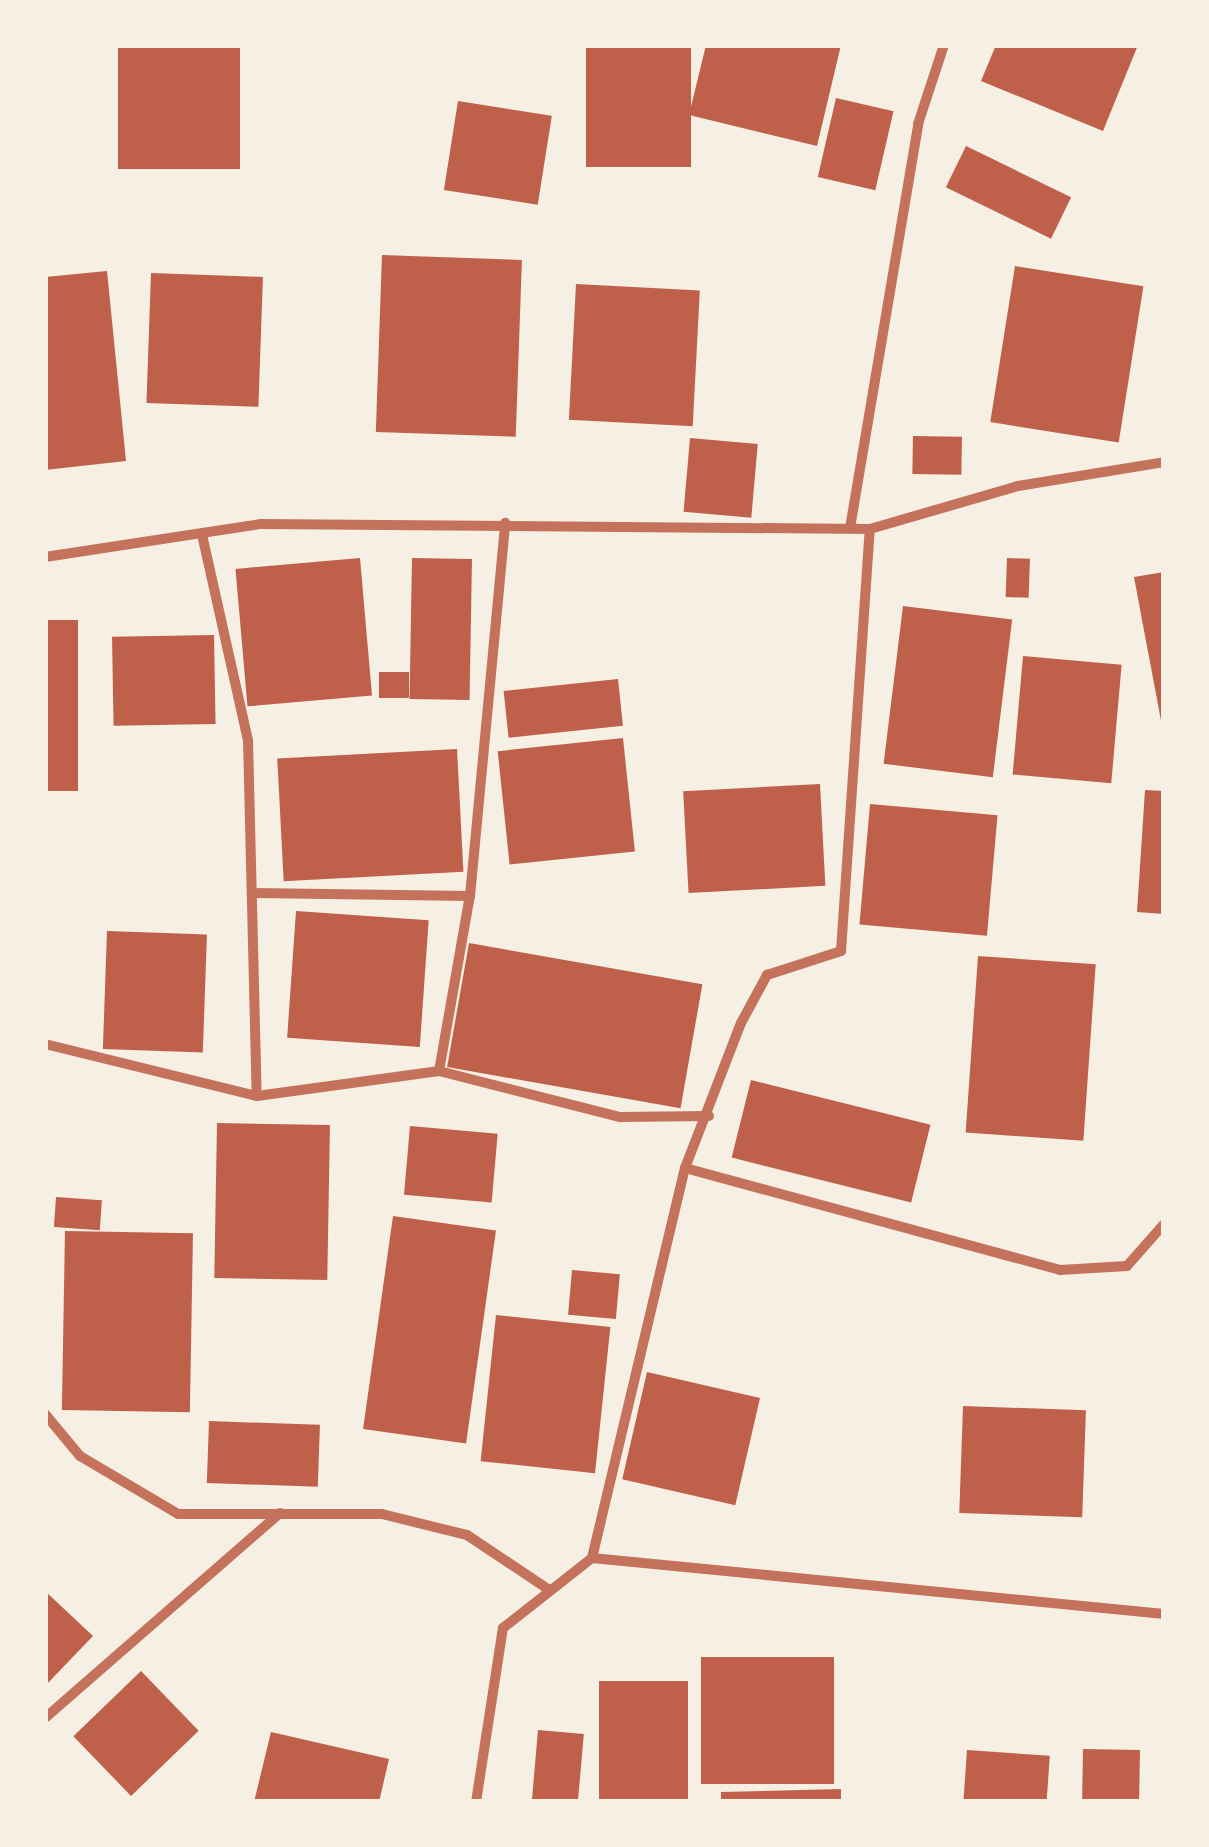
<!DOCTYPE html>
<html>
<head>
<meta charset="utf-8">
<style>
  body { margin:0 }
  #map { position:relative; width:1209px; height:1847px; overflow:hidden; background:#f6efe4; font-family:Montserrat,sans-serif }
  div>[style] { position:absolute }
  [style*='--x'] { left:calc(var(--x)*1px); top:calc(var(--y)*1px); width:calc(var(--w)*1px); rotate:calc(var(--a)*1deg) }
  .building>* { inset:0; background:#bf614a; transform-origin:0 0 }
  .minor>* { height:10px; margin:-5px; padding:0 5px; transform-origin:5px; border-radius:5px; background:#c5725c }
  span { translate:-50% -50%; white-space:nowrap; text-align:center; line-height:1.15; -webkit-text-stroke:8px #f6efe4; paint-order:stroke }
  .frame { position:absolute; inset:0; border:48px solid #f6efe4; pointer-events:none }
</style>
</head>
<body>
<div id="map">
  <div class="building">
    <div style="left:118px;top:45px;width:122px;height:124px"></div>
    <div style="left:586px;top:45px;width:105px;height:122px"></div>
    <div style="clip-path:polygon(706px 45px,841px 45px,817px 146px,689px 115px)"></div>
    <div style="clip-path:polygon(996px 45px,1138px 45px,1103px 131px,981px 81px)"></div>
    <div style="left:836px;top:98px;width:59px;height:81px;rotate:13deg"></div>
    <div style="left:458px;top:101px;width:95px;height:90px;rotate:9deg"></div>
    <div style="left:966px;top:146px;width:117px;height:46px;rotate:26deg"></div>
    <div style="left:382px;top:255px;width:140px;height:177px;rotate:2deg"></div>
    <div style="left:1015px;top:266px;width:130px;height:158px;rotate:9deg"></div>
    <div style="clip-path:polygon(107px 271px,126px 461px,45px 470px,45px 277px)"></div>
    <div style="left:151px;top:273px;width:112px;height:130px;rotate:2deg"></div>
    <div style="left:576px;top:284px;width:124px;height:136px;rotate:3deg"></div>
    <div style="left:913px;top:436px;width:49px;height:38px;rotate:1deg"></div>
    <div style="left:690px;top:438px;width:68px;height:74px;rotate:5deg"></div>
    <div style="left:360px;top:558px;width:138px;height:125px;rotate:85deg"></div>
    <div style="left:412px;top:558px;width:60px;height:141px;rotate:1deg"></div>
    <div style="left:1007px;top:558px;width:23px;height:39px;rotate:2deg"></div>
    <div style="clip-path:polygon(1164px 572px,1164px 726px,1162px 726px,1134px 577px)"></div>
    <div style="left:903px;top:606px;width:110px;height:159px;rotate:7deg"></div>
    <div style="left:45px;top:620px;width:33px;height:171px"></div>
    <div style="left:214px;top:635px;width:89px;height:102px;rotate:89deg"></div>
    <div style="left:1023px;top:656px;width:99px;height:119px;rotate:5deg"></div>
    <div style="left:379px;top:672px;width:30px;height:26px"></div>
    <div style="left:618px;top:679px;width:47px;height:115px;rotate:84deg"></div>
    <div style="left:623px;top:738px;width:114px;height:126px;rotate:84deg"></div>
    <div style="left:457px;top:749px;width:123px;height:180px;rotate:87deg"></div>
    <div style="left:820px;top:784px;width:102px;height:137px;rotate:87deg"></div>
    <div style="clip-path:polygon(1145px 790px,1164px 791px,1164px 914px,1137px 912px)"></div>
    <div style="left:870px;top:804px;width:128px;height:121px;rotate:5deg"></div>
    <div style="left:296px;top:911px;width:133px;height:127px;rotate:4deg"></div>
    <div style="left:107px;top:931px;width:100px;height:118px;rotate:2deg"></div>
    <div style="left:469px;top:943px;width:237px;height:126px;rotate:10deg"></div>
    <div style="left:978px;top:956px;width:118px;height:177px;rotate:4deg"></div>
    <div style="left:751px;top:1080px;width:185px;height:80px;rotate:14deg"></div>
    <div style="left:217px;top:1123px;width:113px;height:155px;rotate:1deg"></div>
    <div style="left:410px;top:1126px;width:88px;height:69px;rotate:5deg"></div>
    <div style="left:56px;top:1197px;width:46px;height:30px;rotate:4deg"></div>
    <div style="left:393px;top:1216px;width:104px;height:215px;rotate:8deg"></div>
    <div style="left:65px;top:1231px;width:128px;height:179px;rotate:1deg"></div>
    <div style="left:572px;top:1270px;width:48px;height:45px;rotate:5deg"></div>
    <div style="left:496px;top:1315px;width:115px;height:147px;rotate:6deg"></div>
    <div style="left:647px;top:1372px;width:116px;height:110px;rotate:13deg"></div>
    <div style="left:963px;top:1406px;width:123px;height:107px;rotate:2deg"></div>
    <div style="left:209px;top:1421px;width:111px;height:62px;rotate:2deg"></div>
    <div style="clip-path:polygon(45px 1591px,93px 1636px,45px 1686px)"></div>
    <div style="left:701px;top:1657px;width:133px;height:127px"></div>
    <div style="left:141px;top:1671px;width:83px;height:94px;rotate:46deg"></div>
    <div style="left:599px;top:1681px;width:89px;height:121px"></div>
    <div style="left:538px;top:1730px;width:46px;height:72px;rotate:5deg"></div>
    <div style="clip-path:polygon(271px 1732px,389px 1759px,379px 1802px,254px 1802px)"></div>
    <div style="left:1083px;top:1749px;width:57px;height:53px;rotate:1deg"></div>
    <div style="left:967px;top:1750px;width:83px;height:52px;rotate:4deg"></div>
    <div style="clip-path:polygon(841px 1789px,841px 1802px,721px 1802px,721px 1792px)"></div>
  </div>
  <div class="minor">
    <div style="--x:850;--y:528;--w:410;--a:-80.4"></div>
    <div style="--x:918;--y:124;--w:83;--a:-71.8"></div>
    <div style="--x:203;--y:539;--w:206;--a:77.4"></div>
    <div style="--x:248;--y:740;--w:356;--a:88.6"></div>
    <div style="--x:45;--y:557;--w:219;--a:-8.7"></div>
    <div style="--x:261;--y:524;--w:609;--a:0.47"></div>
    <div style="--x:870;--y:529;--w:154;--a:-16.2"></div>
    <div style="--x:1018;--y:486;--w:148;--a:-9.3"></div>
    <div style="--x:252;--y:893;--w:218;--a:0.8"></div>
    <div style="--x:45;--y:1044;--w:218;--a:13.8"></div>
    <div style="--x:257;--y:1096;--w:184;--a:-7.8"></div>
    <div style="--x:439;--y:1071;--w:187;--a:14.3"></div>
    <div style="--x:620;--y:1117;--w:89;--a:-0.6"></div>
    <div style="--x:439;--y:1071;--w:178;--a:-80"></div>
    <div style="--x:470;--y:896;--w:375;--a:-84.6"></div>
    <div style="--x:685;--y:1168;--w:389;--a:15.2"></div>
    <div style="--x:1060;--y:1270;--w:67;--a:-3.4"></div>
    <div style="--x:1127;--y:1266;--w:56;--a:-48.6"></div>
    <div style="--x:45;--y:1414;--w:55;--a:50.2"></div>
    <div style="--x:80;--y:1456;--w:114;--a:30.6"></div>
    <div style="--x:178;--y:1514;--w:204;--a:0"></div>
    <div style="--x:382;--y:1514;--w:88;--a:13.9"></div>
    <div style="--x:467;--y:1535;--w:97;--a:33.7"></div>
    <div style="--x:592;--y:1558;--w:401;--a:-76.6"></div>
    <div style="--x:685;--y:1168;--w:155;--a:-68.9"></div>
    <div style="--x:741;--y:1023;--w:55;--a:-61.6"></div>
    <div style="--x:767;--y:975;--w:78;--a:-18"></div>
    <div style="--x:841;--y:951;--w:423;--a:-86.1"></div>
    <div style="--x:45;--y:1718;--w:312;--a:-41.1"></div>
    <div style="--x:476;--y:1802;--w:176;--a:-81.2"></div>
    <div style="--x:503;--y:1628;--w:113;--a:-38.2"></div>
    <div style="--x:592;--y:1558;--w:575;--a:5.59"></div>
  </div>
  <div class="frame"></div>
</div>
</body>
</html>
